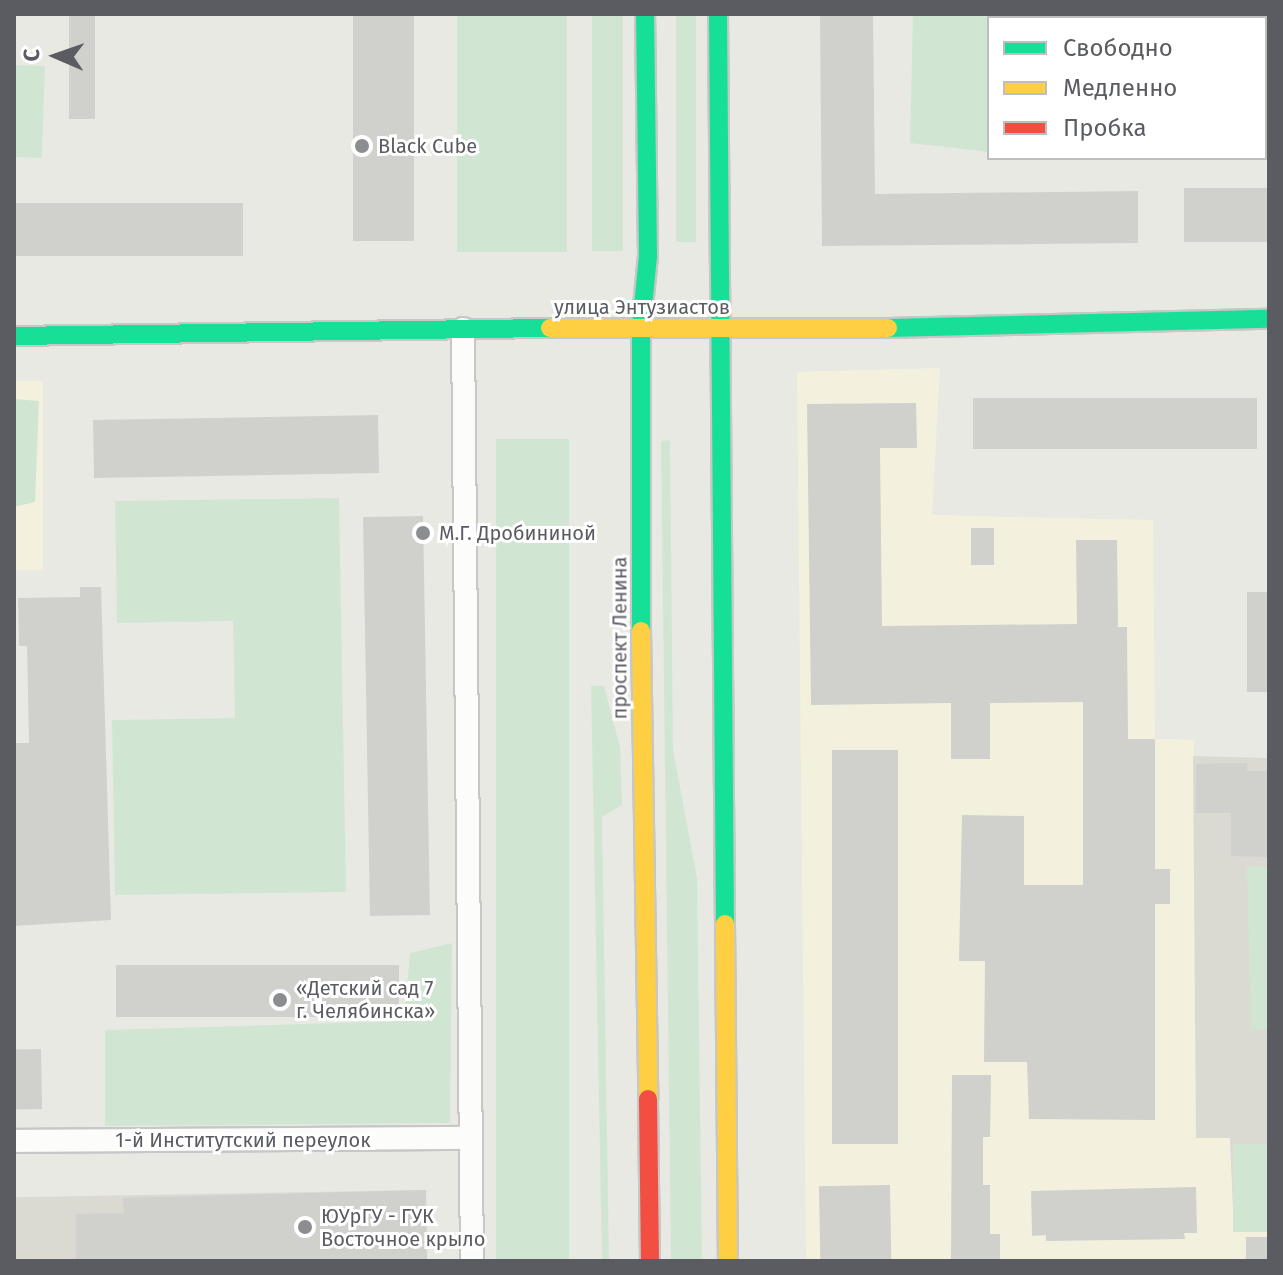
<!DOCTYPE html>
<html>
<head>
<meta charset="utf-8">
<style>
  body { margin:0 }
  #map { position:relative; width:1283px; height:1275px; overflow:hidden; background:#e9e9e4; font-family:"Fira Sans",sans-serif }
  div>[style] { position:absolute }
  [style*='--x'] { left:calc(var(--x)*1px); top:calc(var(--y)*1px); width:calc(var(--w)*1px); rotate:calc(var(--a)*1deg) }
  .commercial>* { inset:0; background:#f3f1dd; transform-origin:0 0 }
  .education>* { inset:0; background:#dad9d2; transform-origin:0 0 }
  .green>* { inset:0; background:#d1e6d2; transform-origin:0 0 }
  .building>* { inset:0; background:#d0d0cd; transform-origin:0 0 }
  .roads { filter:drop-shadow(2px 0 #c7c7c6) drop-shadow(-2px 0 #c7c7c6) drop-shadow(0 2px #c7c7c6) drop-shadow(0 -2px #c7c7c6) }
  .street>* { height:22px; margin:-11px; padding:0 11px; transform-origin:11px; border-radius:11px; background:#fcfcfb }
  .fast>* { height:18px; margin:-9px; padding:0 9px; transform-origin:9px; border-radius:9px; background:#16e098 }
  .slow>* { height:18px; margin:-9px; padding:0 9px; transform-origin:9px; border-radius:9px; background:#ffcf43 }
  .jam>* { height:18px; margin:-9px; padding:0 9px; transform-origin:9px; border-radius:9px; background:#f24e42 }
  .dots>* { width:22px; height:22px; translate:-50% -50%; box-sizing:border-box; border:4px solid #fff; border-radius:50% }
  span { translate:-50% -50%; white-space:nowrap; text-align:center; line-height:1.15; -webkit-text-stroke:6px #fff; paint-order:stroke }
  .poi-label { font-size:20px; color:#5a5c62 }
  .left { translate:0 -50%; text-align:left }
  .street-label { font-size:20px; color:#5a5c62 }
  .frame { position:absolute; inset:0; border:16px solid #5a5c62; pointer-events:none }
  .legend { position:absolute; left:987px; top:16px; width:280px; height:144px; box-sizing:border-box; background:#fff; border:2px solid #bdbec0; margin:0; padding:10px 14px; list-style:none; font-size:24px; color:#5a5c62 }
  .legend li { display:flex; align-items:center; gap:16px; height:40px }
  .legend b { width:40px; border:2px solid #bdbec0 }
  .north { position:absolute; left:16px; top:16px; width:80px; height:80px; -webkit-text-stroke:6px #fff; paint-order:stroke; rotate:272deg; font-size:22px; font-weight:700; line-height:32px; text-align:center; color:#5a5c62 }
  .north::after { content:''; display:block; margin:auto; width:28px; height:36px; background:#5a5c62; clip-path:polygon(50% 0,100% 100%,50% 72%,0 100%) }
</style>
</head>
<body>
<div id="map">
  <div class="commercial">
    <div style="clip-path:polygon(940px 368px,932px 515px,1153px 520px,1155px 739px,1194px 740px,1197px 1138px,1230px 1138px,1234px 1232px,1269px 1232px,1269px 1261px,806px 1261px,797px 372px)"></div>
    <div style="left:14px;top:381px;width:29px;height:189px"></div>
  </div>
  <div class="education">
    <div style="clip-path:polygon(1193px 756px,1269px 758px,1269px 1231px,1234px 1232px,1230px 1138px,1196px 1138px)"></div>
    <div style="left:426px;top:1190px;width:71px;height:412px;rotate:89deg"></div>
  </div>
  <div class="green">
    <div style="left:457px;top:14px;width:110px;height:238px"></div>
    <div style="left:592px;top:14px;width:31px;height:237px"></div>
    <div style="left:676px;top:14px;width:20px;height:228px"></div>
    <div style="clip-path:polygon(913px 14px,1205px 14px,1213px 18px,989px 18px,989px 152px,910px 143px)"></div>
    <div style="left:1265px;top:19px;width:4px;height:113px"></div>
    <div style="left:14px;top:65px;width:31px;height:92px;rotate:2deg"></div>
    <div style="clip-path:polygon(14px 399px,39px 401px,35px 502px,14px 507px)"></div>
    <div style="left:569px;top:439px;width:822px;height:73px;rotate:90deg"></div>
    <div style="clip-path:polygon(670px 440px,673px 750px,697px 878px,702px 1261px,671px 1261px,661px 441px)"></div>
    <div style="clip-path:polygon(339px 498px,346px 892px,115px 895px,112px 720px,235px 718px,233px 621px,117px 623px,115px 501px)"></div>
    <div style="clip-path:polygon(591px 686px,604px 686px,620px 747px,622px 805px,602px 817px,609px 1261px,602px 1261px)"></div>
    <div style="clip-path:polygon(1269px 866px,1269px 1029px,1251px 1029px,1247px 867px)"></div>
    <div style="clip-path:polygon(452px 943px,450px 1123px,105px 1126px,105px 1030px,404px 1021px,410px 953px)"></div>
    <div style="left:1233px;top:1144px;width:36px;height:88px"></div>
  </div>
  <div class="building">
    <div style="left:69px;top:14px;width:26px;height:105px"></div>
    <div style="left:353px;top:14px;width:61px;height:227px"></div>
    <div style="clip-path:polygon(820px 14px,873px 14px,875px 194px,1138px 191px,1138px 243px,822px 246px)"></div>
    <div style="left:1184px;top:188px;width:85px;height:54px"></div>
    <div style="left:243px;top:203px;width:53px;height:229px;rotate:90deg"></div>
    <div style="left:1257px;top:398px;width:51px;height:284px;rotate:90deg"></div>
    <div style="clip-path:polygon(916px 403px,917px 448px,880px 448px,882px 626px,1077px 624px,1076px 540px,1117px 540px,1118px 627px,1127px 627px,1128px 739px,1155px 739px,1155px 869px,1170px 869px,1170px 904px,1155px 904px,1155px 1120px,1029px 1119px,1027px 1062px,984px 1062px,985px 961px,959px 961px,962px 815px,1024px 816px,1024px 885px,1083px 885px,1083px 702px,990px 703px,990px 759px,951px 759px,951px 703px,811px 705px,807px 404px)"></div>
    <div style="left:378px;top:415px;width:58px;height:285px;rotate:89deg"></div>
    <div style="left:423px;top:516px;width:399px;height:60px;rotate:89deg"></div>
    <div style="left:971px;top:528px;width:23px;height:37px"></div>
    <div style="clip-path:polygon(80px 587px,101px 587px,111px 920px,14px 926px,14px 743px,29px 743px,27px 646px,19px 646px,18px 598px,80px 597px)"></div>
    <div style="left:1247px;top:592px;width:22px;height:100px"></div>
    <div style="left:832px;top:750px;width:66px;height:394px"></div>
    <div style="clip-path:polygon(1247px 763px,1247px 771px,1269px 771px,1269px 857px,1231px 856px,1231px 813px,1196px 813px,1196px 764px)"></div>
    <div style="left:116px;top:965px;width:283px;height:52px"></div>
    <div style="left:41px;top:1049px;width:60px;height:27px;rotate:89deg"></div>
    <div style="clip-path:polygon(952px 1075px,991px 1075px,990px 1137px,983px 1137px,983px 1185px,990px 1185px,990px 1234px,1000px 1234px,1000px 1261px,951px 1261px)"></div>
    <div style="left:890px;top:1185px;width:76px;height:71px;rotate:89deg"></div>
    <div style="clip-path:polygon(1196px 1187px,1197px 1233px,1184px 1233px,1185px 1239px,1046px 1241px,1046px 1235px,1032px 1236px,1031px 1191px)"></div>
    <div style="clip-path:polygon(426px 1190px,427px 1261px,76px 1261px,76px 1214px,124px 1213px,123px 1198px)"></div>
    <div style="left:1246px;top:1237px;width:23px;height:24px"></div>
  </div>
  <div class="roads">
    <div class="street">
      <div style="--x:463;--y:329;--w:932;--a:89.45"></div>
      <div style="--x:14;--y:1141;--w:457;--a:-0.4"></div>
    </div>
    <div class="fast">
      <div style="--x:718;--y:14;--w:910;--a:89.56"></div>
      <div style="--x:888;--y:328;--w:381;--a:-1.4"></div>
      <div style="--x:14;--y:336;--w:536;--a:-0.86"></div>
      <div style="--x:641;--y:631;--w:304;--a:-90"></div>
      <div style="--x:641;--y:327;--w:71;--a:-84.4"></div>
      <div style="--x:648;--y:256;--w:242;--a:-90.7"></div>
    </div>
    <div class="slow">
      <div style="--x:550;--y:328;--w:338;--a:0"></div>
      <div style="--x:641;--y:631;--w:468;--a:89.1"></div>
      <div style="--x:725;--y:924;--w:337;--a:89.5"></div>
    </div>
    <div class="jam">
      <div style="--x:648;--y:1099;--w:162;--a:89.3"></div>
    </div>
  </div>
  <div class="dots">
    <div style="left:362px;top:146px;background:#8c8d90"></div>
    <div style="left:423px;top:533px;background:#8c8d90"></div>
    <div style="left:280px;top:1000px;background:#8c8d90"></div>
    <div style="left:305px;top:1227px;background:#8c8d90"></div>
  </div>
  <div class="poi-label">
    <span class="left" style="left:378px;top:146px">Black Cube</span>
    <span class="left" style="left:439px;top:533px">М.Г. Дробининой</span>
    <span class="left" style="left:296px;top:1000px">«Детский сад 7<br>г. Челябинска»</span>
    <span class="left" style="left:321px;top:1228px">ЮУрГУ - ГУК<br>Восточное крыло</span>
  </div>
  <div class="street-label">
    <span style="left:642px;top:307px">улица Энтузиастов</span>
    <span style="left:620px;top:638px;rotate:-90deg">проспект Ленина</span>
    <span style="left:243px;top:1140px">1-й Институтский переулок</span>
  </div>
  <div class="frame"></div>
  <ul class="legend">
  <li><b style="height:10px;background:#16e098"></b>Свободно</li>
  <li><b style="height:10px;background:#ffcf43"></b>Медленно</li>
  <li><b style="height:10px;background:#f24e42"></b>Пробка</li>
  </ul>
  <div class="north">С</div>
</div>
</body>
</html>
